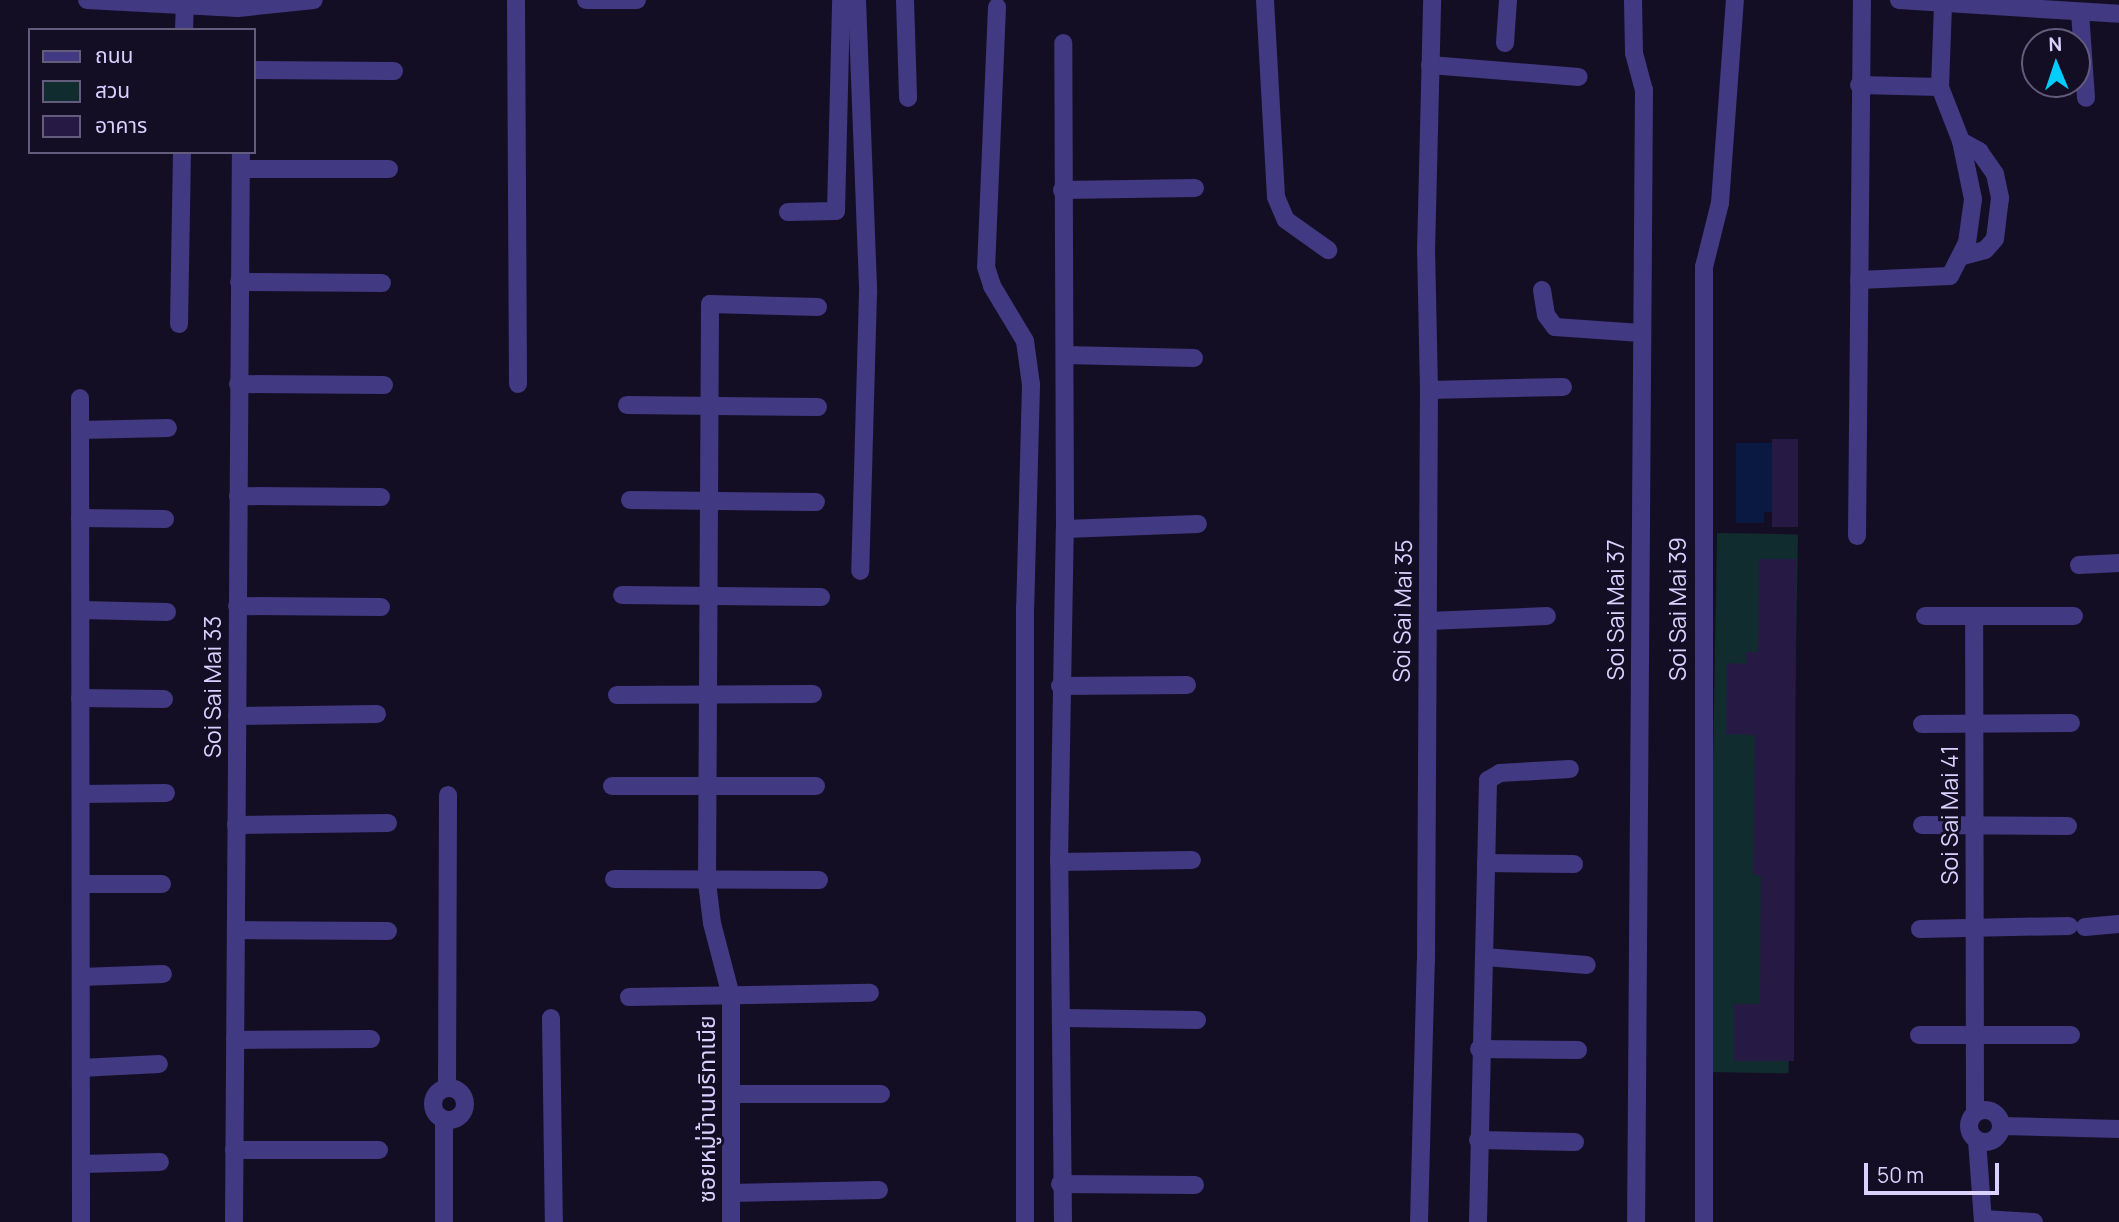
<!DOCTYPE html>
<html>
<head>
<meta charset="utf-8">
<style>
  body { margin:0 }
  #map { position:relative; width:2119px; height:1222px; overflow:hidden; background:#140e24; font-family:Manrope,"Noto Sans Thai",sans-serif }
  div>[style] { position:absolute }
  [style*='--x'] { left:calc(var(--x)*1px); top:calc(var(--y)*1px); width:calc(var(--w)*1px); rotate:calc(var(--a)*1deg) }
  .green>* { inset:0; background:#112c2e; transform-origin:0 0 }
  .water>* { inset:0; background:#0a1941 }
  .building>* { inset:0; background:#261a45; transform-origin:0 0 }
  .minor>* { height:18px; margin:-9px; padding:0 9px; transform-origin:9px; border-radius:9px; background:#423983 }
  .minor>.ring { margin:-9px; padding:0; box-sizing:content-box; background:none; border:18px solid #423983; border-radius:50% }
  span { translate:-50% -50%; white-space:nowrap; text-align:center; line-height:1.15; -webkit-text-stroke:6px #140e24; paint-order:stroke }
  .street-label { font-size:23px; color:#dad1ff }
  .legend { position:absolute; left:28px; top:28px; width:228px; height:126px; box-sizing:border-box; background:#140e24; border:2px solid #635c7c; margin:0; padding:9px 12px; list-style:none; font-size:21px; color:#dad1ff }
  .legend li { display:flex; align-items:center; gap:14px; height:35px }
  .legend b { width:35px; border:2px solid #635c7c }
  .north { position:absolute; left:2021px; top:28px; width:70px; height:70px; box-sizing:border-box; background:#140e24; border:2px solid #635c7c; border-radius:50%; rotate:358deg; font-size:19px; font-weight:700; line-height:28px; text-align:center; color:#dad1ff }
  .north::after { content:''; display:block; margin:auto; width:24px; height:32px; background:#00cdfc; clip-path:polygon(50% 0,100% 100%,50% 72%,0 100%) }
  .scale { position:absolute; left:1864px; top:1163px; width:135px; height:32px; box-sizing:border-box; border:4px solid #dad1ff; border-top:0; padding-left:9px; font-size:21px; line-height:24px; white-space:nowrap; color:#dad1ff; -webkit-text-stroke:5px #140e24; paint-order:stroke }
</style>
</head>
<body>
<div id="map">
  <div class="green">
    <div style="left:1717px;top:533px;width:81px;height:539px;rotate:1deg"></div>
  </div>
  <div class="water">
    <div style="clip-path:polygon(1736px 443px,1772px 443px,1772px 512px,1764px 512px,1764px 523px,1736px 523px)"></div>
  </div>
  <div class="building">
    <div style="left:1772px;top:439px;width:26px;height:88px"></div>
    <div style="clip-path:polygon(1759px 559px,1796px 559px,1794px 1061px,1734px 1061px,1734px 1004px,1760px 1004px,1761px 875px,1753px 875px,1755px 735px,1726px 734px,1727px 663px,1746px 664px,1746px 652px,1758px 652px)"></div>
  </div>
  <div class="minor">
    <div style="--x:87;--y:0;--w:151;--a:3"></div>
    <div style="--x:238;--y:8;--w:76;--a:-6"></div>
    <div style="--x:516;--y:0;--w:384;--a:89.7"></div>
    <div style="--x:586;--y:0;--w:51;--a:0"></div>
    <div style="--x:857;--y:0;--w:293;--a:87.8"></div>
    <div style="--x:868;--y:293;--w:278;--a:91.6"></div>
    <div style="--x:905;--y:0;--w:98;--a:88.2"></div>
    <div style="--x:1265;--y:0;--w:197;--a:86.8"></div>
    <div style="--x:1276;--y:197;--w:25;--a:67"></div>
    <div style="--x:1286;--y:220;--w:52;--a:35.5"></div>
    <div style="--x:1633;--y:0;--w:53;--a:88.9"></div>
    <div style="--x:1634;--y:53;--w:38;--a:75"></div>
    <div style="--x:1644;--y:90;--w:1132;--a:90.4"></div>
    <div style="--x:1899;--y:0;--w:220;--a:3.6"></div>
    <div style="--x:997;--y:7;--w:260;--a:92.4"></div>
    <div style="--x:986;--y:267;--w:20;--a:72"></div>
    <div style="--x:992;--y:286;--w:64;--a:59"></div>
    <div style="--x:1025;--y:341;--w:44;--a:82.2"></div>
    <div style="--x:1031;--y:385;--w:222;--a:91.5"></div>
    <div style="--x:1025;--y:607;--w:615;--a:90"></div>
    <div style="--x:2080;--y:12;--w:86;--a:86"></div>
    <div style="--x:184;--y:30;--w:24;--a:-88"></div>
    <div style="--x:1505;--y:43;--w:43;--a:-86"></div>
    <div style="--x:1430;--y:65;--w:149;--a:4.6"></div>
    <div style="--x:254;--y:70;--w:140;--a:0.4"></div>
    <div style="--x:1859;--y:85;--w:81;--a:1.4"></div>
    <div style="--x:1961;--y:141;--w:21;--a:29"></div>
    <div style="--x:1979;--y:151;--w:28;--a:55"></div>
    <div style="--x:1995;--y:174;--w:25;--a:78"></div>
    <div style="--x:2000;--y:198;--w:41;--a:97"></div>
    <div style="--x:1995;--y:239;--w:15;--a:132"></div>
    <div style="--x:1985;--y:250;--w:24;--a:165"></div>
    <div style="--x:241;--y:169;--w:148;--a:0"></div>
    <div style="--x:1062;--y:190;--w:133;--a:-0.9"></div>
    <div style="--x:788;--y:212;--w:48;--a:-1.2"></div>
    <div style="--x:836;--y:211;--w:211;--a:-88.6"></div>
    <div style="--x:1859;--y:280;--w:91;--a:-2.5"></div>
    <div style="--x:1950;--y:276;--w:37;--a:-63"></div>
    <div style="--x:1967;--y:243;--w:44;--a:-82.2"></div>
    <div style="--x:1973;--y:199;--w:59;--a:-101.7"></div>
    <div style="--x:1961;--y:141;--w:58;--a:-111.3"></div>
    <div style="--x:1940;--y:87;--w:81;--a:-87.9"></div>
    <div style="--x:239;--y:282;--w:143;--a:0.4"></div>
    <div style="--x:1542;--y:290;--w:25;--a:81"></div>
    <div style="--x:1546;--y:315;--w:15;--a:53"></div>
    <div style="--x:1555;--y:327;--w:86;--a:4"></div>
    <div style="--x:179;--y:324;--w:172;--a:-89"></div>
    <div style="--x:1065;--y:355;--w:129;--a:1.3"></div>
    <div style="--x:238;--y:384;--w:146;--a:0.4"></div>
    <div style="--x:1429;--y:390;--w:134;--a:-1.3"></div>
    <div style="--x:80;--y:398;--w:824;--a:89.93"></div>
    <div style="--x:627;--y:405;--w:191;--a:0.6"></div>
    <div style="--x:80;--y:430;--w:88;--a:-1.3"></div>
    <div style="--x:238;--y:496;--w:143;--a:0.4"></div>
    <div style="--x:630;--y:500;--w:186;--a:0.6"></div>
    <div style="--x:80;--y:518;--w:85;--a:0.7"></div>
    <div style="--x:1065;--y:529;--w:133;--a:-2.2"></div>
    <div style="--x:1857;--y:536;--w:536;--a:-89.47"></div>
    <div style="--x:2079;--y:565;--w:40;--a:-2.9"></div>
    <div style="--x:622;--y:595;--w:199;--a:0.6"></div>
    <div style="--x:237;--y:606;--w:144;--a:0.4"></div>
    <div style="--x:81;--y:610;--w:86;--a:1.3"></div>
    <div style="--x:1925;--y:616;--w:49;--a:0"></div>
    <div style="--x:1428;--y:621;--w:119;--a:-2.4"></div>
    <div style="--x:1060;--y:686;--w:127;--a:-0.5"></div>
    <div style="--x:617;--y:695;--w:196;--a:-0.3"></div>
    <div style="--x:80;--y:698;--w:84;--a:0.7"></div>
    <div style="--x:237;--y:716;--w:140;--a:-0.8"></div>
    <div style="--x:1922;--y:724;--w:149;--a:-0.4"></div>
    <div style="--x:612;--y:786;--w:204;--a:0"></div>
    <div style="--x:81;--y:794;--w:85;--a:-0.7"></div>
    <div style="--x:236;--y:825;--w:152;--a:-0.8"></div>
    <div style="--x:1922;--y:825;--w:146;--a:0.4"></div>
    <div style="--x:1059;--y:862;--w:133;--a:-0.9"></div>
    <div style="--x:1486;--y:863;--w:88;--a:0.7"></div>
    <div style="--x:614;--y:879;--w:205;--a:0.3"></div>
    <div style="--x:81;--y:884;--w:81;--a:0"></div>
    <div style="--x:2085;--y:927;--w:34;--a:-5"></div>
    <div style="--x:1920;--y:929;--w:149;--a:-1.2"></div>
    <div style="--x:236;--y:930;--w:152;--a:0.4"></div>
    <div style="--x:1485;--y:957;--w:102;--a:4.5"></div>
    <div style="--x:81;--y:977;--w:82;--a:-2.1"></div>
    <div style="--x:629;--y:997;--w:241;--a:-1"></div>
    <div style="--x:551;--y:1018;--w:204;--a:89.2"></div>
    <div style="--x:1063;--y:1018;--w:134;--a:0.9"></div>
    <div style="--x:1919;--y:1035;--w:152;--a:0"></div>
    <div style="--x:235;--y:1040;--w:136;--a:-0.4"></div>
    <div style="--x:1479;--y:1049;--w:99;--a:0.6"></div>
    <div style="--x:81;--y:1068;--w:78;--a:-2.9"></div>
    <div style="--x:447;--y:1087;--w:292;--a:-89.8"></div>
    <div class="ring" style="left:433px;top:1088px;width:14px;height:14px"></div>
    <div style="--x:731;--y:1094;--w:150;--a:0"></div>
    <div class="ring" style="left:1969px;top:1110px;width:14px;height:14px"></div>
    <div style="--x:1975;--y:1113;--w:497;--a:-90.1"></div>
    <div style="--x:1974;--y:616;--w:100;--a:0"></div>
    <div style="--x:2001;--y:1126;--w:118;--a:1.5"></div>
    <div style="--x:1478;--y:1140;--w:97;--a:1.2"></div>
    <div style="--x:1977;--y:1140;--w:82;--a:85.8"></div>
    <div style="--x:234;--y:1150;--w:145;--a:0"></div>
    <div style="--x:81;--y:1164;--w:79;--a:-1.5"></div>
    <div style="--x:1060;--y:1184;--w:135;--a:0.4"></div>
    <div style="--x:731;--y:1193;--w:148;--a:-1.2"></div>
    <div style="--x:1983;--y:1219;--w:51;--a:3.4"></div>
    <div style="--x:234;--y:1222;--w:1070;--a:-89.63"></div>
    <div style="--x:444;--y:1222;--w:102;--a:-90"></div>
    <div style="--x:731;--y:1222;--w:226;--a:-90"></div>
    <div style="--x:731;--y:996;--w:75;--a:-104.6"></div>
    <div style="--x:712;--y:923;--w:41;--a:-97"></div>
    <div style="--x:707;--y:882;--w:578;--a:-89.7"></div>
    <div style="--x:710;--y:304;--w:108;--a:1.6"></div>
    <div style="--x:1063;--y:1222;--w:360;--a:-90.6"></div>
    <div style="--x:1059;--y:862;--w:333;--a:-89"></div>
    <div style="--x:1065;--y:529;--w:486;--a:-90.2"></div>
    <div style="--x:1419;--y:1222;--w:261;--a:-88.5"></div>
    <div style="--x:1426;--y:961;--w:571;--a:-89.7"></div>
    <div style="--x:1429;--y:390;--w:138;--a:-91.2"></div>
    <div style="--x:1426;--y:252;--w:252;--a:-88.6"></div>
    <div style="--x:1478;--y:1222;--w:442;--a:-88.7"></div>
    <div style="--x:1488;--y:780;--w:14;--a:-30"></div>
    <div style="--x:1500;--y:773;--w:70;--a:-3.3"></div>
    <div style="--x:1704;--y:1222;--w:955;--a:-90"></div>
    <div style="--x:1704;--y:267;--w:66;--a:-76"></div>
    <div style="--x:1720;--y:203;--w:204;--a:-85.8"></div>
  </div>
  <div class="street-label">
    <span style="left:1677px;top:609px;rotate:-90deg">Soi Sai Mai 39</span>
    <span style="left:1615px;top:610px;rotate:-90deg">Soi Sai Mai 37</span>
    <span style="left:1402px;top:611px;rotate:-89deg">Soi Sai Mai 35</span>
    <span style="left:212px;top:687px;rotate:-90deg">Soi Sai Mai 33</span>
    <span style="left:1949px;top:815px;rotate:-90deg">Soi Sai Mai 41</span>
    <span style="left:706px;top:1109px;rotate:-90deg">ซอยหมู่บ้านบริทาเนีย</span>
  </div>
  <ul class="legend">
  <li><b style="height:9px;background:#423983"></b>ถนน</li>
  <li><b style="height:19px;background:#112c2e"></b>สวน</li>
  <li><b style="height:19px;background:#261a45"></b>อาคาร</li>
  </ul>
  <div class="north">N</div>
  <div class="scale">50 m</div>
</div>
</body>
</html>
